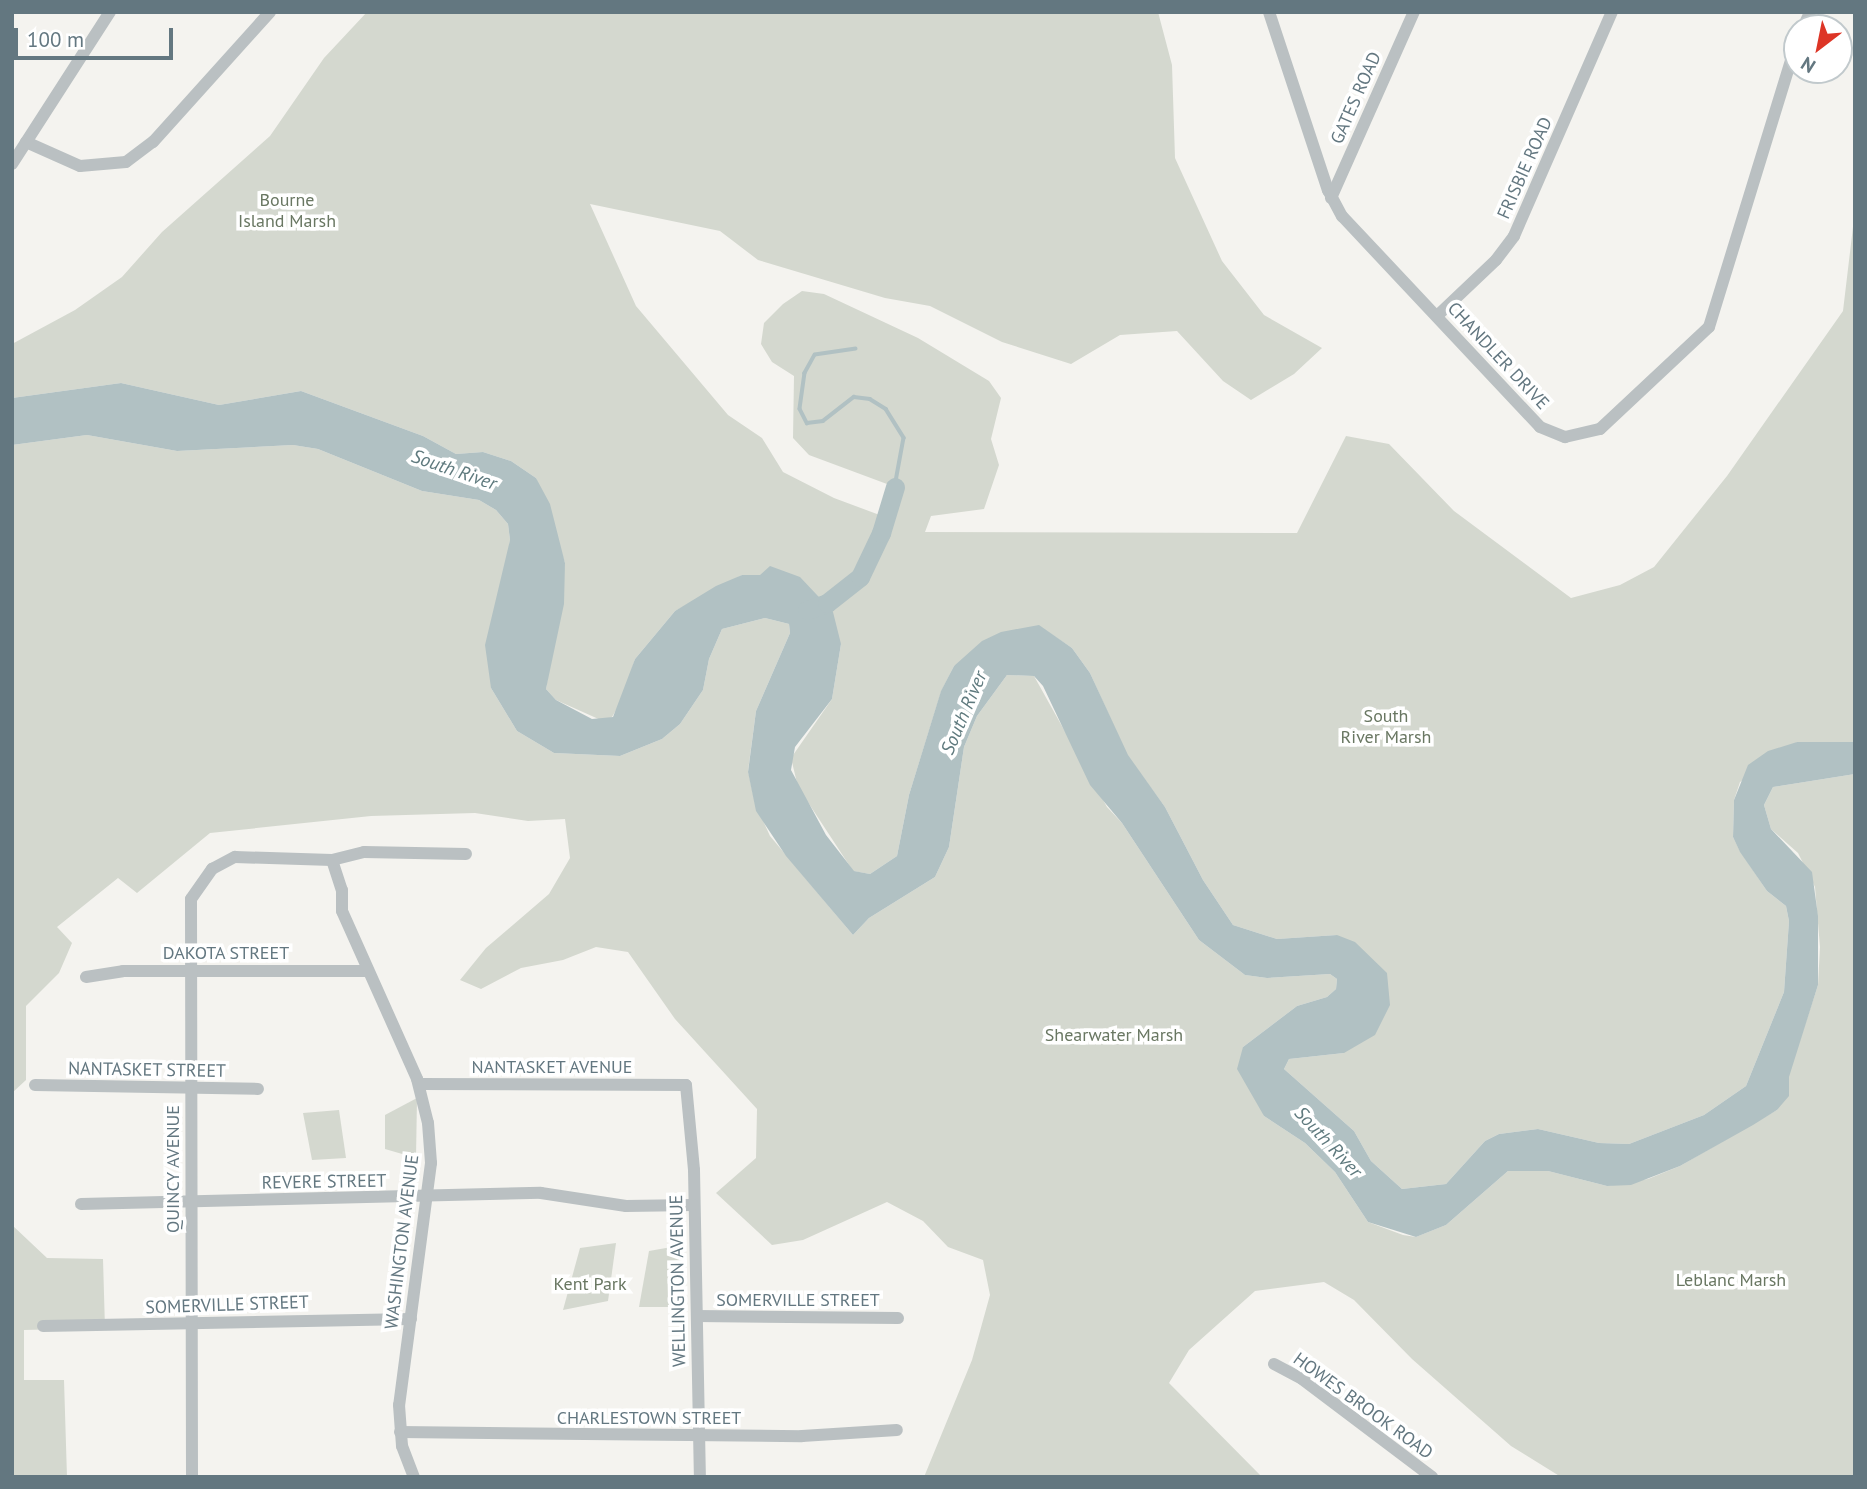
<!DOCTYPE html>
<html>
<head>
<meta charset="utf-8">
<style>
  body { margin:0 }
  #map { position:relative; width:1867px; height:1489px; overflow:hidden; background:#f4f3ef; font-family:"PT Sans",sans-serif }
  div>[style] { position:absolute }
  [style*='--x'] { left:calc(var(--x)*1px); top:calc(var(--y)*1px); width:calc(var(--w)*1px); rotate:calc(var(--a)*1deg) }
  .green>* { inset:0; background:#d4d8cf }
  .water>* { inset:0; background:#b1c1c3 }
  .stream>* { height:3.5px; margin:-1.75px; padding:0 1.75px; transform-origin:1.75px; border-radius:1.75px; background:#b1c1c3 }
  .river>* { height:19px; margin:-9.5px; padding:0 9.5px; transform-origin:9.5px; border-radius:9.5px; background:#b1c1c3 }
  .minor>* { height:12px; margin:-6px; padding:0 6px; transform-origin:6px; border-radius:6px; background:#bac0c2 }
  span { translate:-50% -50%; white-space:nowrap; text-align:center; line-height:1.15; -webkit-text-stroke:7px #fff; paint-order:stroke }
  .street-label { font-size:18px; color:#637780 }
  .park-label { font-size:18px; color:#697762 }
  .water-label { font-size:19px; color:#5f7a7e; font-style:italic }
  .frame { position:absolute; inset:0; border:14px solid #637780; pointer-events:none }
  .north { position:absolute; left:1783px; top:14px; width:70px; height:70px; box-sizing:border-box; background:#fff; border:2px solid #c1c9cc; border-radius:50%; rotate:212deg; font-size:19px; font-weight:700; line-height:28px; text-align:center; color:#637780 }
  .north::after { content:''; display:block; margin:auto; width:24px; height:32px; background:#dd3526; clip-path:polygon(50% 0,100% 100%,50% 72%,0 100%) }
  .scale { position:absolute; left:14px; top:28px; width:159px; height:32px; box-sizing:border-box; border:4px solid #637780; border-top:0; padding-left:9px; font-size:21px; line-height:24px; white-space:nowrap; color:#637780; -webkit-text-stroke:5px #fff; paint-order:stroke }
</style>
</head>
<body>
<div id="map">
  <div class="green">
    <div style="clip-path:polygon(367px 12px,1158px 12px,1172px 65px,1175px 158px,1222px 261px,1264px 315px,1322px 348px,1294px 374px,1251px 400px,1223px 381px,1177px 331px,1120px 335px,1071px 364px,1002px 342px,930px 306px,885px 298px,758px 260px,720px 231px,590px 204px,636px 306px,728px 415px,762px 438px,783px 472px,834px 498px,885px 517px,895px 487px,809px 455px,793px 438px,794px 376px,772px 362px,761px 344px,764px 323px,783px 304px,802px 291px,824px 294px,918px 338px,989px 381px,1001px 398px,991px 439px,999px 465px,984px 509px,931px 516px,925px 532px,1297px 533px,1346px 436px,1389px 444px,1454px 511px,1571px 598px,1620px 585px,1654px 567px,1727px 476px,1843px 311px,1855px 210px,1855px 742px,1797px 742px,1740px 782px,1734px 800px,1733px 837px,1740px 851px,1767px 891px,1786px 906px,1789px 921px,1784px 992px,1746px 1086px,1704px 1115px,1629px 1144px,1599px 1143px,1538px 1129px,1499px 1134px,1485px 1141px,1446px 1184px,1402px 1189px,1371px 1161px,1354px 1131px,1284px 1069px,1289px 1059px,1344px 1053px,1337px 935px,1277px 939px,1233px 925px,1203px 880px,1165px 807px,1127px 755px,1090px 673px,1072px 648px,1039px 626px,954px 666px,941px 692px,909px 795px,897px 856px,870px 874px,853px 871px,798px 787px,791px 758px,832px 699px,841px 644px,760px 575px,742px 575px,675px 611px,635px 659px,622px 700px,612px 717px,603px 721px,556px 700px,546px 689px,565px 563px,536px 478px,511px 461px,483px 452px,456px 454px,423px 436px,301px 391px,219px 405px,121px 383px,12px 398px,12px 344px,75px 310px,122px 277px,162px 232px,270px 136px,324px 58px)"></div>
    <div style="clip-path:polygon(87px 435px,177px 451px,293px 445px,318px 449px,422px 491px,479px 500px,496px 510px,508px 524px,510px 540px,491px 688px,517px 731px,554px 753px,620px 756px,662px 739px,680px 724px,703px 690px,709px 659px,722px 629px,765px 618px,789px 624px,790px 633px,756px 711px,748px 771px,755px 803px,770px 836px,853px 935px,869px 918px,935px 877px,949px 847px,964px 747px,977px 716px,1007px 675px,1034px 676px,1107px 807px,1122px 823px,1199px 940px,1245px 975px,1267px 978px,1330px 974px,1337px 979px,1336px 989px,1327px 997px,1297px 1006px,1243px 1047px,1264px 1116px,1305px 1143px,1335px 1172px,1368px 1222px,1403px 1235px,1416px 1237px,1446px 1225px,1508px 1171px,1548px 1171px,1607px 1186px,1648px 1179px,1680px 1166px,1777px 1110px,1818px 985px,1820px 947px,1815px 887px,1798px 853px,1771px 829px,1764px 805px,1773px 787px,1855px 774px,1855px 1477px,1561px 1477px,1511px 1446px,1412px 1359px,1354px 1300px,1324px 1282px,1255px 1291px,1189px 1350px,1169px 1383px,1262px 1477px,924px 1477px,972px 1360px,990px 1295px,983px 1260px,948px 1247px,923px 1221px,887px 1202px,803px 1240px,772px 1245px,716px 1193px,756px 1158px,757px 1109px,675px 1019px,628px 952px,596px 947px,563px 960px,521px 968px,481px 989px,460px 980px,486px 948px,549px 894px,570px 858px,565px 819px,528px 821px,475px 813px,371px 816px,210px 833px,137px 893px,118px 878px,57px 927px,72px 943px,59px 973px,26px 1006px,26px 1080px,12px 1093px,12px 445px)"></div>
    <div style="clip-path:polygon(417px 1098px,416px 1158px,385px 1149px,385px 1115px)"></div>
    <div style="clip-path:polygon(339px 1110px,346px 1158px,312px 1160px,303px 1113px)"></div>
    <div style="clip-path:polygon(12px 1225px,47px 1258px,103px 1259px,105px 1328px,24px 1330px,24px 1380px,64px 1380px,67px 1477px,12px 1477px)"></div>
    <div style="clip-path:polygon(616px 1243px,608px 1301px,563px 1310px,580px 1248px)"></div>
    <div style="clip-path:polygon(683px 1245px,680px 1307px,639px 1307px,649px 1251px)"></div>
  </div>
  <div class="water">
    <div style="clip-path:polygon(121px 383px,219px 405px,301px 391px,423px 436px,456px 454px,483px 452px,511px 461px,536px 478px,550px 504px,565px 563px,564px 604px,546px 689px,556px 700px,592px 719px,613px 717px,635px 659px,675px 611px,716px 586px,742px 575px,760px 575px,770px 566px,800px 577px,833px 612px,841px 644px,832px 699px,795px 747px,791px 770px,826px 835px,854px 871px,870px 874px,897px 856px,909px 795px,941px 691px,954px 666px,982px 641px,1001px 632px,1039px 625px,1072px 648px,1090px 673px,1128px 755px,1165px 807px,1203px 880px,1233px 925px,1277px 939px,1337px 935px,1355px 942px,1387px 973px,1390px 1005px,1375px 1035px,1344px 1053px,1289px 1059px,1284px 1069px,1354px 1131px,1371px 1161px,1402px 1189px,1446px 1184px,1485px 1141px,1499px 1134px,1538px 1129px,1599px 1143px,1629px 1144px,1704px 1115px,1746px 1086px,1784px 992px,1789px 921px,1786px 906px,1767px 891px,1740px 852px,1733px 837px,1734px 800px,1748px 765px,1768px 751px,1797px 742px,1855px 742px,1855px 774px,1773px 787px,1764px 805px,1771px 829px,1812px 872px,1818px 916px,1818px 985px,1789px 1077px,1789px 1096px,1777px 1110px,1753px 1125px,1680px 1166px,1631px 1185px,1607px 1186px,1548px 1171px,1508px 1171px,1446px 1225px,1416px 1237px,1368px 1222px,1335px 1172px,1305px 1143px,1264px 1116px,1237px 1069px,1243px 1047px,1297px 1006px,1327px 997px,1336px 989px,1337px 979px,1330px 974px,1267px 978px,1245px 975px,1199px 940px,1122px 823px,1090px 785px,1043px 686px,1034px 676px,1007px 675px,977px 716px,964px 747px,949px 847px,935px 877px,869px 918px,853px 935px,786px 856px,756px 811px,748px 772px,756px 711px,790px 633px,789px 624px,765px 618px,722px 629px,709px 659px,703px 690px,680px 724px,662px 739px,620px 756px,554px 753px,517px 731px,491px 688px,485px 645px,510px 540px,508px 524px,496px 510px,479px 500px,422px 491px,318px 449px,293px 445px,177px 451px,87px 435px,12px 445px,12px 398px)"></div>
  </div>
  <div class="stream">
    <div style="--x:856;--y:349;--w:41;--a:171.7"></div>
    <div style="--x:815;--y:355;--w:21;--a:119"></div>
    <div style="--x:805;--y:373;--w:36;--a:98"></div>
    <div style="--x:800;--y:409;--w:16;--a:63"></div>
    <div style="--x:807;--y:423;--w:16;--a:-7"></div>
    <div style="--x:823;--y:421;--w:39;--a:-38"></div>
    <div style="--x:854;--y:397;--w:16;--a:7"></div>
    <div style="--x:870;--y:399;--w:19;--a:32"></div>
    <div style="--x:886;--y:409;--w:34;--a:58"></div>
    <div style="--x:904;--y:438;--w:50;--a:100.4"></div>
  </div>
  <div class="river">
    <div style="--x:807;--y:610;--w:21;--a:-19"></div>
    <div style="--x:827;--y:603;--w:42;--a:-38.2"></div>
    <div style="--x:860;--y:577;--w:49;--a:-64.5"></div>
    <div style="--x:881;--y:533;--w:48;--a:-73.1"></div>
  </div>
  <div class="minor">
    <div style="--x:1269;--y:12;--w:188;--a:71.7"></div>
    <div style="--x:1328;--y:190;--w:30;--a:62"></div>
    <div style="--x:1342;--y:216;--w:289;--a:46.8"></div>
    <div style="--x:1540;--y:427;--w:27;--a:22"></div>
    <div style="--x:1565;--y:437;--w:36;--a:-13"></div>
    <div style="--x:1600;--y:429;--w:149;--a:-43.1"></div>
    <div style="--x:1709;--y:327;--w:299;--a:-72.9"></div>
    <div style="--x:1803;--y:28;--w:17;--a:-66"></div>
    <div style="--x:26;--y:142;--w:59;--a:24"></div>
    <div style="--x:80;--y:166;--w:46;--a:-5"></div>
    <div style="--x:126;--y:162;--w:34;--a:-37"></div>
    <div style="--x:153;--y:142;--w:175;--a:-48"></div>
    <div style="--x:12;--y:164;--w:181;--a:-57.2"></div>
    <div style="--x:1331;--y:198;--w:204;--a:-66"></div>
    <div style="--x:1437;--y:316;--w:81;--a:-43.5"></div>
    <div style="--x:1496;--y:260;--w:30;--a:-53"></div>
    <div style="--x:1514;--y:236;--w:244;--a:-66.4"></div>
    <div style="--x:332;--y:860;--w:32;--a:72"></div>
    <div style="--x:342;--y:890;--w:21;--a:90"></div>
    <div style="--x:342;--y:911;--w:184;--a:65.9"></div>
    <div style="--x:417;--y:1079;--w:45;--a:76"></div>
    <div style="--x:428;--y:1123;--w:40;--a:85.7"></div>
    <div style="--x:431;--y:1163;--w:244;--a:97.5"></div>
    <div style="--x:399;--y:1405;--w:41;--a:85.8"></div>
    <div style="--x:402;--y:1446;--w:33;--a:69"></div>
    <div style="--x:86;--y:977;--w:37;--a:-9"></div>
    <div style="--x:123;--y:971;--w:243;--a:0"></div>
    <div style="--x:419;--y:1084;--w:267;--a:0.2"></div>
    <div style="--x:686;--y:1085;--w:85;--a:84.6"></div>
    <div style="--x:694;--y:1170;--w:307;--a:88.9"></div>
    <div style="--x:35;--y:1085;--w:223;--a:1"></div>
    <div style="--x:81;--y:1204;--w:460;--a:-1.4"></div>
    <div style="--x:541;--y:1193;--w:86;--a:8.7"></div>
    <div style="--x:626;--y:1206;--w:67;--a:-0.9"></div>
    <div style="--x:697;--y:1316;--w:201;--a:0.6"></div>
    <div style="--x:43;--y:1326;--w:368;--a:-1.1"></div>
    <div style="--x:1274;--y:1364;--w:32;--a:28"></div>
    <div style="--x:1302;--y:1379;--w:163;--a:37"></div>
    <div style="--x:400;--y:1432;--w:402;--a:0.6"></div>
    <div style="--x:802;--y:1436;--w:95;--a:-3.6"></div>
    <div style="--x:192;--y:1477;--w:578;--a:-90.1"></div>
    <div style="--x:191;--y:899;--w:37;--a:-55"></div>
    <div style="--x:212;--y:869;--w:26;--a:-28"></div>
    <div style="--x:235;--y:857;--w:97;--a:1.8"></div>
    <div style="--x:332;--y:860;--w:33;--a:-14"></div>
    <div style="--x:364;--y:852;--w:102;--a:1.1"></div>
  </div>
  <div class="street-label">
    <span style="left:1356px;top:98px;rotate:-66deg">GATES ROAD</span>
    <span style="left:1525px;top:168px;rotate:-66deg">FRISBIE ROAD</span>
    <span style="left:1498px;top:356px;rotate:47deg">CHANDLER DRIVE</span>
    <span style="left:226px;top:953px">DAKOTA STREET</span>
    <span style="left:552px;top:1067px">NANTASKET AVENUE</span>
    <span style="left:147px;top:1070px;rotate:1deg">NANTASKET STREET</span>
    <span style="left:173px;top:1169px;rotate:-90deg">QUINCY AVENUE</span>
    <span style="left:324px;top:1182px;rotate:-1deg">REVERE STREET</span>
    <span style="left:402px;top:1242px;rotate:-83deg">WASHINGTON AVENUE</span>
    <span style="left:678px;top:1281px;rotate:-91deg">WELLINGTON AVENUE</span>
    <span style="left:798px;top:1300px">SOMERVILLE STREET</span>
    <span style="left:227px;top:1305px;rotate:-2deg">SOMERVILLE STREET</span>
    <span style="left:1363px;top:1406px;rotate:36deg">HOWES BROOK ROAD</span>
    <span style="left:649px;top:1418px">CHARLESTOWN STREET</span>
  </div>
  <div class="park-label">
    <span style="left:287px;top:211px">Bourne<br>Island Marsh</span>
    <span style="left:1386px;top:727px">South<br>River Marsh</span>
    <span style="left:1114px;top:1035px">Shearwater Marsh</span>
    <span style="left:1731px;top:1280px">Leblanc Marsh</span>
    <span style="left:590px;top:1284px">Kent Park</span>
  </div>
  <div class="water-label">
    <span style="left:454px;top:470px;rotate:19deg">South River</span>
    <span style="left:964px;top:713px;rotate:-67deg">South River</span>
    <span style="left:1328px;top:1142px;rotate:47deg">South River</span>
  </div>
  <div class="frame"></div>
  <div class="north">N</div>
  <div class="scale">100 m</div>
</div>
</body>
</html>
